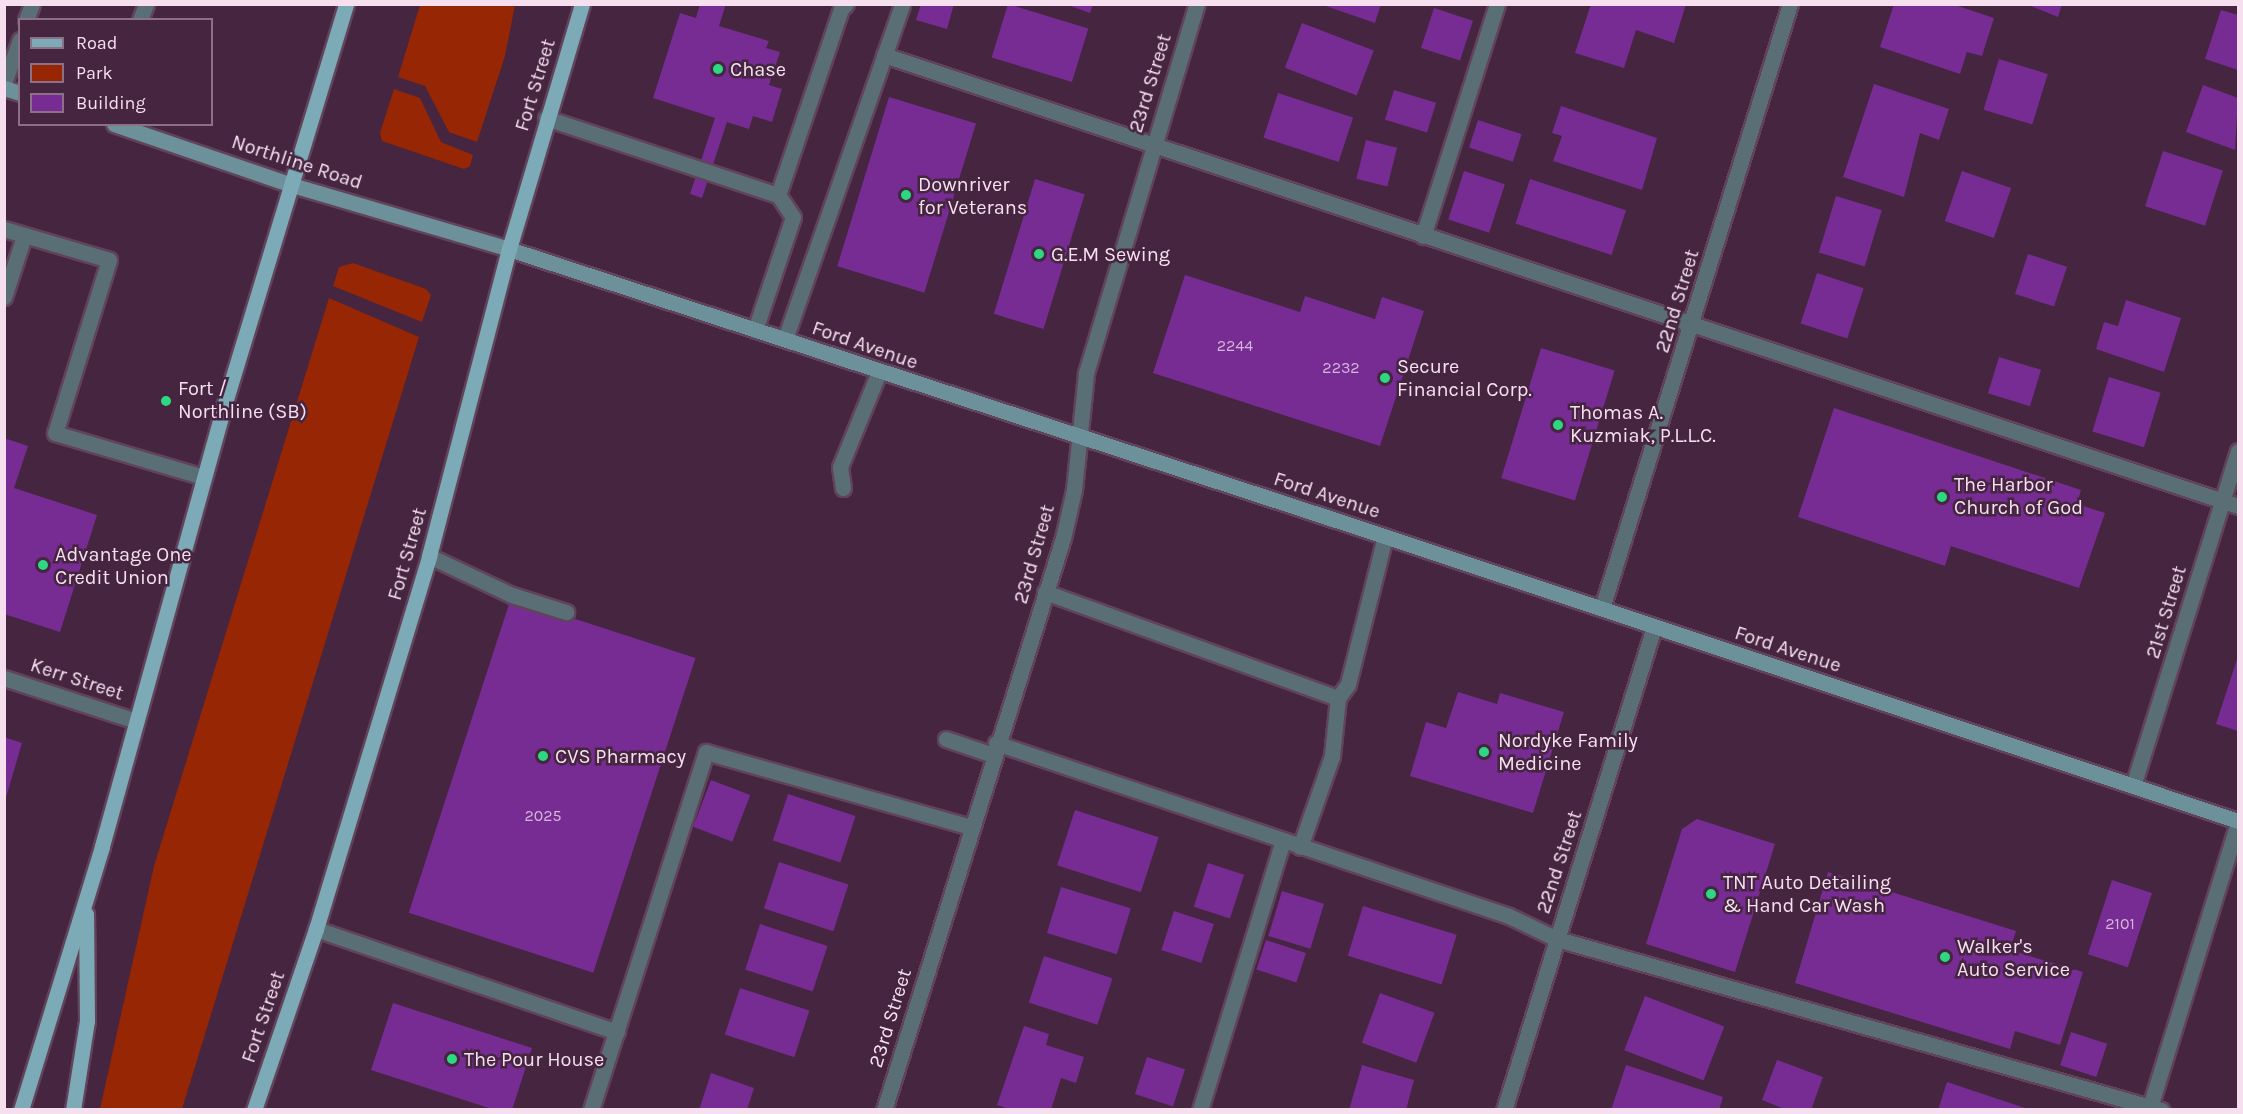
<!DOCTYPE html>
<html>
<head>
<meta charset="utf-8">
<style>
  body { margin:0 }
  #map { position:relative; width:2243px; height:1114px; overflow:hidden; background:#45253f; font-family:Karla,sans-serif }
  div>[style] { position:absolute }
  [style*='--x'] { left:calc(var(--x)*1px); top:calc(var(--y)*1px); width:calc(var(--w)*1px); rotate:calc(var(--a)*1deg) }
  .green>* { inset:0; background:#962604 }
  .building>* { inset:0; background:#762c92; transform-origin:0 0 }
  .roads { filter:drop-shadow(2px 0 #61435b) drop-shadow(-2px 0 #61435b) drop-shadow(0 2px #61435b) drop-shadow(0 -2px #61435b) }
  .lane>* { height:15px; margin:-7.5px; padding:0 7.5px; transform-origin:7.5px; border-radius:7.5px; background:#596f75 }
  .street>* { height:15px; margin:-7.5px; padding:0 7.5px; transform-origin:7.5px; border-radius:7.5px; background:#596f75 }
  .secondary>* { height:15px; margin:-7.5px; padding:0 7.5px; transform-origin:7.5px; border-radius:7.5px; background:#6d919a }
  .primary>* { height:15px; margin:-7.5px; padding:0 7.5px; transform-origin:7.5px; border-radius:7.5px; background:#7cabb7 }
  .dots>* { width:16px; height:16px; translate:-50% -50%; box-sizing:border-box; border:3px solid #45253f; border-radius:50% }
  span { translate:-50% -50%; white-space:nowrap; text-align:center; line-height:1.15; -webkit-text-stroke:5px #45253f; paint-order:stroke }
  .number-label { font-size:16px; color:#d6b3d8 }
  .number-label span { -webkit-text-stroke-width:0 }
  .poi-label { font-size:20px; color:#f6e0f0 }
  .left { translate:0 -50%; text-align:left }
  .street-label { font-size:20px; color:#f6e0f0 }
  .frame { position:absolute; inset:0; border:6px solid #f6e0f0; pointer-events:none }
  .legend { position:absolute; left:18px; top:18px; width:195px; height:108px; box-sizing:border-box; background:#45253f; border:2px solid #8c7086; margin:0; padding:8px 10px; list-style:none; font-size:18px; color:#f6e0f0 }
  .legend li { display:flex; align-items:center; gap:12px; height:30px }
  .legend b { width:30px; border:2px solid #8c7086 }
</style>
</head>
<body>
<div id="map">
  <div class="green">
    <div style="clip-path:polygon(420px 5px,515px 5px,505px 56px,477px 142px,449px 132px,425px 86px,398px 77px)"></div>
    <div style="clip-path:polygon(394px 89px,420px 98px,441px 142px,473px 155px,470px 166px,464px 169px,382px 141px,380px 133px)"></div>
    <div style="clip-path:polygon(353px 263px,426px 289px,431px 295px,422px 322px,333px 286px,339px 267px)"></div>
    <div style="clip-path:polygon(329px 298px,419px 337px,182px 1109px,100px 1109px,154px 866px)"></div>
  </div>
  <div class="building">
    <div style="clip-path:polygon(700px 4px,726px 4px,719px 26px,769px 41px,766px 48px,780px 52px,769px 85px,782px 89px,772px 122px,753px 116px,749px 129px,727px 122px,702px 198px,690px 194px,715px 118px,653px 98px,680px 13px,696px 18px)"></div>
    <div style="clip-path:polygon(921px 4px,954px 4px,947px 29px,916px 20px)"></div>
    <div style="left:1008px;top:4px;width:84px;height:56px;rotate:17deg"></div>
    <div style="clip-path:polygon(1065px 4px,1093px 4px,1090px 13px)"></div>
    <div style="clip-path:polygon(1320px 4px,1381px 4px,1375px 23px)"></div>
    <div style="clip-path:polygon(1591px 4px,1686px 4px,1674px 43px,1636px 30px,1624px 68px,1575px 53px)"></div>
    <div style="clip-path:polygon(1894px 4px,1952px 4px,1994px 18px,1982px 56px,1967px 52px,1960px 74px,1880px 47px)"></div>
    <div style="clip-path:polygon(2026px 4px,2062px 4px,2058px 17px)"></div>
    <div style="left:1434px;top:8px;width:41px;height:42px;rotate:18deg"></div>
    <div style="clip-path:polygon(2221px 10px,2238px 15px,2238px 70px,2205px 59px)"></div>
    <div style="left:1302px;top:23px;width:77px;height:48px;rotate:21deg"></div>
    <div style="left:1999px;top:59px;width:51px;height:53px;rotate:17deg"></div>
    <div style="clip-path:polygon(1874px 84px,1949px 109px,1939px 140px,1920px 133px,1904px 197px,1843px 177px)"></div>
    <div style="clip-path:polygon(2203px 85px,2238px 98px,2235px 150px,2186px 132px)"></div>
    <div style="left:1394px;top:90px;width:44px;height:31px;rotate:17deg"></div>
    <div style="left:1278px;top:93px;width:79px;height:47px;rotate:18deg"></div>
    <div style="left:889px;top:97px;width:91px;height:177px;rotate:17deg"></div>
    <div style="clip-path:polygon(1561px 106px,1657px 138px,1642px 190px,1553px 161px,1562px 136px,1552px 133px)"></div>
    <div style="left:1478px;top:120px;width:46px;height:29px;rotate:18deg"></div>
    <div style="left:1366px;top:140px;width:32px;height:40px;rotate:14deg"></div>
    <div style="left:2163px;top:151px;width:63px;height:58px;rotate:18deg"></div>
    <div style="left:1464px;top:171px;width:43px;height:51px;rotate:18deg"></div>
    <div style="left:1962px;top:171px;width:52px;height:53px;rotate:19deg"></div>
    <div style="left:1035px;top:179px;width:52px;height:141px;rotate:17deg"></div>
    <div style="left:1530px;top:179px;width:101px;height:47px;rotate:18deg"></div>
    <div style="left:1836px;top:196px;width:48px;height:59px;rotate:17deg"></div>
    <div style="left:2028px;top:254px;width:41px;height:42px;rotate:18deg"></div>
    <div style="left:1817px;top:273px;width:49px;height:53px;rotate:18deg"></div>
    <div style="clip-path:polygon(1185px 275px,1300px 312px,1305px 296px,1375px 319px,1382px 297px,1424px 311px,1380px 446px,1153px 373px)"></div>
    <div style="clip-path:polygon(2126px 300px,2181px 318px,2164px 372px,2096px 349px,2104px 322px,2118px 326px)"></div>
    <div style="left:1541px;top:348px;width:77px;height:136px;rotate:17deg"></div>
    <div style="left:1999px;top:357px;width:44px;height:38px;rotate:17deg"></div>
    <div style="left:2109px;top:377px;width:54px;height:57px;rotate:17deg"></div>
    <div style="clip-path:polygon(1834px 408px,2081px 490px,2077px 504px,2105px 513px,2079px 588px,1951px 546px,1945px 566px,1798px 517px)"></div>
    <div style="clip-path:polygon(4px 438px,28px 446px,14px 488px,97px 515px,60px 632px,4px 614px)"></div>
    <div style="left:511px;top:598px;width:194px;height:331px;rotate:18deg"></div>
    <div style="clip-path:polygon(2238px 656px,2238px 731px,2216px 724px)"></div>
    <div style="clip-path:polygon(1458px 692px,1497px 704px,1500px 693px,1564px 712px,1533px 813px,1410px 776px,1426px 722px,1446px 728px)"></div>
    <div style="clip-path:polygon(4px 737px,22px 743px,5px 801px,4px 801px)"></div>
    <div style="left:711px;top:780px;width:42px;height:50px;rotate:21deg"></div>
    <div style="left:788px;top:794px;width:71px;height:49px;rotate:18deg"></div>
    <div style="left:1075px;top:810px;width:88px;height:58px;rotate:18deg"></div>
    <div style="clip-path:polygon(1697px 819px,1775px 844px,1735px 972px,1646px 944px,1682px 829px)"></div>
    <div style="left:779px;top:862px;width:73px;height:49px;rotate:18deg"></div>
    <div style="left:1208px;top:863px;width:38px;height:46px;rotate:18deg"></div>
    <div style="clip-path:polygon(1828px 872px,2016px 931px,2010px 950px,2083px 972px,2060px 1045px,2015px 1031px,2010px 1049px,1795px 983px)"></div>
    <div style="left:2112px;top:880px;width:42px;height:78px;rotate:18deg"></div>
    <div style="left:1061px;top:887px;width:73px;height:48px;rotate:17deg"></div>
    <div style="left:1282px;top:891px;width:44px;height:47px;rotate:17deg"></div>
    <div style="left:1363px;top:906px;width:98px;height:52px;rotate:17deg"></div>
    <div style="left:1174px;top:911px;width:42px;height:41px;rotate:18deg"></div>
    <div style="left:760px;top:924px;width:71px;height:48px;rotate:18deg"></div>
    <div style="left:1266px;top:940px;width:42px;height:31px;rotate:18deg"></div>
    <div style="left:1044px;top:956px;width:72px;height:49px;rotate:18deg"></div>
    <div style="left:740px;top:988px;width:73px;height:49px;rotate:18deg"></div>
    <div style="left:1380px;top:993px;width:58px;height:53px;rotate:20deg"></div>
    <div style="left:1645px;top:996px;width:85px;height:58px;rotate:21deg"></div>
    <div style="clip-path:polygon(393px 1003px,532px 1048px,512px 1110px,495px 1110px,371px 1070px)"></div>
    <div style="clip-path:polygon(1024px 1026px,1049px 1034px,1046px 1045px,1084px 1057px,1076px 1083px,1061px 1078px,1051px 1110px,1012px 1110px,997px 1105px)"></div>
    <div style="left:2071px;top:1032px;width:38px;height:35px;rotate:18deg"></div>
    <div style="left:1147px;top:1057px;width:40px;height:39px;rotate:18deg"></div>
    <div style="clip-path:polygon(1777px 1060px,1823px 1077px,1811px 1110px,1787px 1110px,1762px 1100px)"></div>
    <div style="clip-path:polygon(1362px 1065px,1414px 1080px,1406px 1110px,1349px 1110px)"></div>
    <div style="clip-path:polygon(1626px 1065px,1723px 1097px,1719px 1110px,1611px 1110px)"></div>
    <div style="clip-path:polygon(711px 1073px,754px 1088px,747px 1110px,699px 1110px)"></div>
    <div style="clip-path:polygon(1947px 1082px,2028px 1109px,2028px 1110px,1938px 1110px)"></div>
  </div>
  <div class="roads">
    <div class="lane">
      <div style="--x:26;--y:20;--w:17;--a:-69"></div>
      <div style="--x:140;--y:20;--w:17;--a:-69"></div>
      <div style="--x:884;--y:55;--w:1427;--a:18.42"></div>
      <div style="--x:4;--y:83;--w:46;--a:-69.6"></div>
      <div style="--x:546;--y:118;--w:244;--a:18.4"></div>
      <div style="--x:778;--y:195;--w:196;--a:-71.3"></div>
      <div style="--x:841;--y:9;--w:7;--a:-45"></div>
      <div style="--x:4;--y:229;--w:109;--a:16.4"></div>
      <div style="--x:109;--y:260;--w:181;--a:107.3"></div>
      <div style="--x:55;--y:433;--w:155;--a:16.5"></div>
      <div style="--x:1423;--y:236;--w:244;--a:-72.3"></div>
      <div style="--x:4;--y:297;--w:64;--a:-71.8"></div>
      <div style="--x:755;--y:330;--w:119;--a:-71.4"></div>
      <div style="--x:793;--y:217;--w:27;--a:-124"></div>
      <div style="--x:785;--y:339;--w:355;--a:-70.7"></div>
      <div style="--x:843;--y:488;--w:21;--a:-98"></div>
      <div style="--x:840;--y:467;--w:103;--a:-67.7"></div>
      <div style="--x:429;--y:556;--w:92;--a:25.2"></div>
      <div style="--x:512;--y:595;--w:57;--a:17.5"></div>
      <div style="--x:1045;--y:592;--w:312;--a:19.9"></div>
      <div style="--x:1338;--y:698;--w:17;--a:-54"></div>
      <div style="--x:1348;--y:684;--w:152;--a:-75.9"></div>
      <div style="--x:946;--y:739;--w:50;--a:18.8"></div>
      <div style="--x:996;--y:743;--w:541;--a:18.64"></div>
      <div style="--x:1509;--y:916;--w:53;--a:25.6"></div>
      <div style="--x:1557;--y:939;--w:628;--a:15.81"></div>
      <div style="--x:1300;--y:847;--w:96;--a:-70.6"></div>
      <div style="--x:1332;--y:756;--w:58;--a:-84.1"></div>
      <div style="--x:316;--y:929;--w:318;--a:18.9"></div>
      <div style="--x:591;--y:1110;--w:376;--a:-72.2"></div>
      <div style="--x:706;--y:752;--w:275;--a:15.8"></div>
      <div style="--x:1200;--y:1110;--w:282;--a:-72.9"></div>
    </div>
    <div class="street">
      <div style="--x:1602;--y:608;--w:633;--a:-72.71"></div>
      <div style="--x:4;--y:678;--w:139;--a:18"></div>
      <div style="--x:2133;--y:786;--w:351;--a:-72.6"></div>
      <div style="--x:884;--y:1110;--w:599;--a:-72.62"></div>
      <div style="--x:1063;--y:538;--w:49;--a:-77.1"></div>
      <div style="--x:1074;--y:490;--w:118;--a:-84.1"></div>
      <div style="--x:1086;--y:373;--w:385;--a:-73.3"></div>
      <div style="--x:1504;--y:1110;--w:506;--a:-72.75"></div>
      <div style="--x:2149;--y:1110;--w:300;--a:-72.8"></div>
    </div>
    <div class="secondary">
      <div style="--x:4;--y:88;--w:17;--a:17"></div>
      <div style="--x:114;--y:124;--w:188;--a:18.9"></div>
      <div style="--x:292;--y:185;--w:226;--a:16.4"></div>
      <div style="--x:509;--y:249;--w:883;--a:18.15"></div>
      <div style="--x:1348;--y:524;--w:938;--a:18.45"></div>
    </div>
    <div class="primary">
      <div style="--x:21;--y:1110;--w:276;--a:-72.9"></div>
      <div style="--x:102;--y:846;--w:446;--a:-74.5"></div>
      <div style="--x:221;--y:416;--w:431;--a:-73.1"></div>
      <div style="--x:73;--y:1110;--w:90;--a:-81.1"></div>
      <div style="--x:87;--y:1021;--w:107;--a:-90.5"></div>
      <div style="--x:254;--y:1110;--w:191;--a:-71.1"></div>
      <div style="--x:316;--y:929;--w:390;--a:-73.1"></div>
      <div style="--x:429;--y:556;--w:317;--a:-75.4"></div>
      <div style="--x:509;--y:249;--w:256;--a:-73.4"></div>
    </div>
  </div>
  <div class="dots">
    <div style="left:718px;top:69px;background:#2ed883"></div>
    <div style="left:906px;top:195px;background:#2ed883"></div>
    <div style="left:1039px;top:254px;background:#2ed883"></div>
    <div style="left:1385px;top:378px;background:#2ed883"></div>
    <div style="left:166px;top:401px;background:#2ed883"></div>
    <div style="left:1558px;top:425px;background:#2ed883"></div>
    <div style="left:1942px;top:497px;background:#2ed883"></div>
    <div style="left:43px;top:565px;background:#2ed883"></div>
    <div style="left:1484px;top:752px;background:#2ed883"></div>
    <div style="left:543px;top:756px;background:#2ed883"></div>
    <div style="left:1711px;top:894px;background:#2ed883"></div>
    <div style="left:1945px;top:957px;background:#2ed883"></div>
    <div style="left:452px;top:1059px;background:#2ed883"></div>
  </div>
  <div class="number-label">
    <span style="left:1235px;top:346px">2244</span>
    <span style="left:1341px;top:368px">2232</span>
    <span style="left:543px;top:816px">2025</span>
    <span style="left:2120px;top:924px">2101</span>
  </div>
  <div class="poi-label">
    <span class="left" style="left:730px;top:69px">Chase</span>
    <span class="left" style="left:918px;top:196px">Downriver<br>for Veterans</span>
    <span class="left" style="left:1051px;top:254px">G.E.M Sewing</span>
    <span class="left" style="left:1397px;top:378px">Secure<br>Financial Corp.</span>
    <span class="left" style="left:178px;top:400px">Fort /<br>Northline (SB)</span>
    <span class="left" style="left:1570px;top:424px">Thomas A.<br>Kuzmiak, P.L.L.C.</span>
    <span class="left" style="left:1954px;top:496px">The Harbor<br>Church of God</span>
    <span class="left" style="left:55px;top:566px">Advantage One<br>Credit Union</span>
    <span class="left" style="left:1498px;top:752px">Nordyke Family<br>Medicine</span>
    <span class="left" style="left:555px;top:756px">CVS Pharmacy</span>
    <span class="left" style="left:1723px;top:894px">TNT Auto Detailing<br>&amp; Hand Car Wash</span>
    <span class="left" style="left:1957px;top:958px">Walker's<br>Auto Service</span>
    <span class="left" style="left:464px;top:1059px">The Pour House</span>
  </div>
  <div class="street-label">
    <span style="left:1150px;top:83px;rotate:-73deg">23rd Street</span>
    <span style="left:535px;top:85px;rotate:-73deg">Fort Street</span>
    <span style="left:297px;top:162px;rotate:18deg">Northline Road</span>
    <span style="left:1677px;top:301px;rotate:-73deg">22nd Street</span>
    <span style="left:865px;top:345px;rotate:19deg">Ford Avenue</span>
    <span style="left:1327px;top:495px;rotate:18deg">Ford Avenue</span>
    <span style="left:407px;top:554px;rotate:-74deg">Fort Street</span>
    <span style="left:1034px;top:554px;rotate:-74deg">23rd Street</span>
    <span style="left:2166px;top:612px;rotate:-73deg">21st Street</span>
    <span style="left:1788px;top:649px;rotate:18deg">Ford Avenue</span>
    <span style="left:77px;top:679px;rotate:18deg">Kerr Street</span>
    <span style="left:1559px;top:862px;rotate:-72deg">22nd Street</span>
    <span style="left:263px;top:1017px;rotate:-71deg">Fort Street</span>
    <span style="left:890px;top:1018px;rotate:-73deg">23rd Street</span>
  </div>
  <div class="frame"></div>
  <ul class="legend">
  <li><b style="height:8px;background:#7cabb7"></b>Road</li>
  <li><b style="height:16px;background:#962604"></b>Park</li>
  <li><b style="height:16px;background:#762c92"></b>Building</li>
  </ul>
</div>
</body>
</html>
